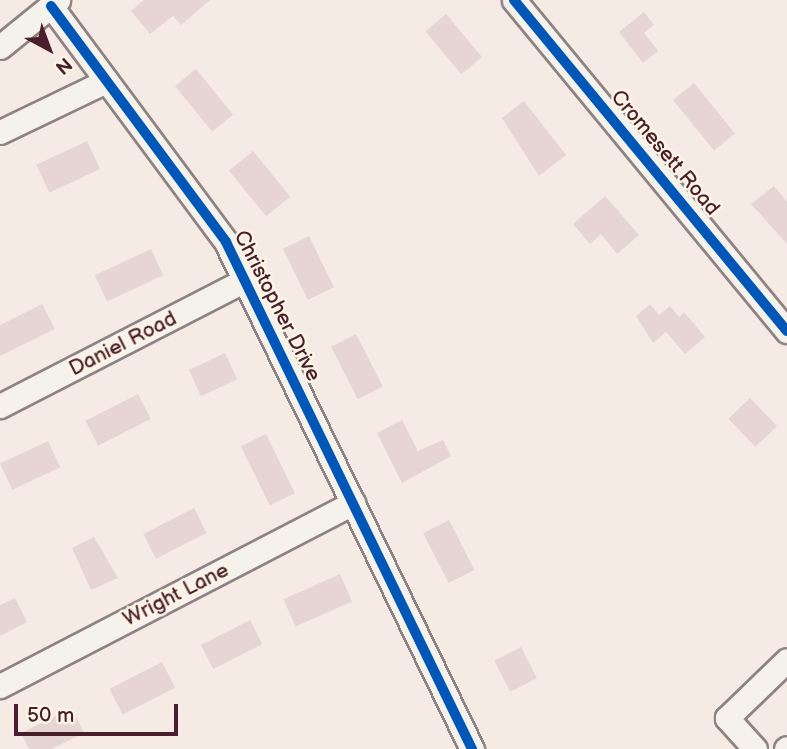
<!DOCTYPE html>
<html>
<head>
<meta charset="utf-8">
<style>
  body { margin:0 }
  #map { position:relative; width:787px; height:749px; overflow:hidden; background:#f5ebe4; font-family:"Balsamiq Sans",sans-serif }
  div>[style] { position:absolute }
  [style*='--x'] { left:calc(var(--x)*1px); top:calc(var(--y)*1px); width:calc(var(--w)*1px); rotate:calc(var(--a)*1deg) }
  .building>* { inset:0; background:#e7d5d3; transform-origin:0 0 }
  .roads { filter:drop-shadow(2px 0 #8f8282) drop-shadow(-2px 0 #8f8282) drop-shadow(0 2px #8f8282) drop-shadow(0 -2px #8f8282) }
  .minor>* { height:23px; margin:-11.5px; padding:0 11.5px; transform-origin:11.5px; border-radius:11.5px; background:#f5f1eb }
  .cycleway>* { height:10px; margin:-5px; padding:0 5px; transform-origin:5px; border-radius:5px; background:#0057b8 }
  span { translate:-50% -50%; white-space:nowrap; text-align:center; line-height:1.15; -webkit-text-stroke:5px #fcf5e5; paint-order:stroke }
  .street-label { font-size:21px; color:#4a1f2b }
  .north { position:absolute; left:14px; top:14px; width:70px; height:70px; -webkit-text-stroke:5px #fcf5e5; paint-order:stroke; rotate:139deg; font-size:19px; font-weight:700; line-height:28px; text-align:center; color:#4a1f2b }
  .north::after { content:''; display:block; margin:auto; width:24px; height:32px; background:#4a1f2b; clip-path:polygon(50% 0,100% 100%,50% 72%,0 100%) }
  .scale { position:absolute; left:14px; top:704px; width:164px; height:32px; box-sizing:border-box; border:4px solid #4a1f2b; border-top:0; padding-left:9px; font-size:21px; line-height:24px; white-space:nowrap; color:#4a1f2b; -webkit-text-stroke:5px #fcf5e5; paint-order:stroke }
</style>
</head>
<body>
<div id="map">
  <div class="building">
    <div style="clip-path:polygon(144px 0,210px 0,181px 25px,173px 16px,150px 34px,131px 11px)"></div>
    <div style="clip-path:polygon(644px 12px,654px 25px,644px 33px,658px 51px,643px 63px,619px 32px)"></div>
    <div style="left:446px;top:14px;width:56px;height:27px;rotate:50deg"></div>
    <div style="left:196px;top:69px;width:59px;height:27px;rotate:51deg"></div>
    <div style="left:694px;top:83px;width:65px;height:27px;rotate:51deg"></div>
    <div style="clip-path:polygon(524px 101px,566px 155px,539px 176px,502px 118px)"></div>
    <div style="left:87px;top:141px;width:31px;height:56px;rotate:65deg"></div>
    <div style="left:253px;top:151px;width:59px;height:31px;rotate:51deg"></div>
    <div style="clip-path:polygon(774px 186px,787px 202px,787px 244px,751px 204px)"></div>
    <div style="clip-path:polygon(605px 196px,639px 235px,617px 254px,601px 234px,590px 244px,573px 224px)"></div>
    <div style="left:309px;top:236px;width:57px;height:29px;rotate:64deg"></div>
    <div style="left:151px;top:249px;width:29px;height:62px;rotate:65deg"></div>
    <div style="clip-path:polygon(42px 304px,55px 329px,0 356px,0 325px)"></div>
    <div style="clip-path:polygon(650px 304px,659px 315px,670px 306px,679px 317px,684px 312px,705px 337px,685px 354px,666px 332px,653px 343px,636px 316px)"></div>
    <div style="left:356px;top:334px;width:59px;height:28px;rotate:63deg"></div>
    <div style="left:225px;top:353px;width:29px;height:40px;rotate:65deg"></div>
    <div style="left:138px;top:394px;width:28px;height:59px;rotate:63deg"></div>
    <div style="left:750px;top:398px;width:39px;height:30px;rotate:46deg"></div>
    <div style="clip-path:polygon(402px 420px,418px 451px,443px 440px,451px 456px,402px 483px,377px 433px)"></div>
    <div style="left:266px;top:434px;width:66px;height:28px;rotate:64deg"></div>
    <div style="left:48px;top:441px;width:29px;height:53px;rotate:65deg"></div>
    <div style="left:194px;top:508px;width:28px;height:57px;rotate:63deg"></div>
    <div style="left:449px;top:520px;width:56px;height:29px;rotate:63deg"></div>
    <div style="clip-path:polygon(94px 537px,118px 578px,91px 590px,72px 548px)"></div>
    <div style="left:340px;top:574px;width:30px;height:62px;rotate:66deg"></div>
    <div style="clip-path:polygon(15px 598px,27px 622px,0 636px,0 605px)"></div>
    <div style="left:250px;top:620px;width:27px;height:55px;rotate:63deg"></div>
    <div style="left:521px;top:647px;width:35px;height:30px;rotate:63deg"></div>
    <div style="left:162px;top:662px;width:29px;height:59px;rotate:63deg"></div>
    <div style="clip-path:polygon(72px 708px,84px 733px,52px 749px,29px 749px,21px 733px)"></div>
  </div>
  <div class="roads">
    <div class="minor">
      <div style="--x:514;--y:0;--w:429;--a:50.5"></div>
      <div style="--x:51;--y:6;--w:294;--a:53.4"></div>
      <div style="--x:226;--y:242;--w:564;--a:64.12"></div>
      <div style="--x:0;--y:47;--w:75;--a:-39"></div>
      <div style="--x:0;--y:132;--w:118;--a:-25.7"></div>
      <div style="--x:0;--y:406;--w:276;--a:-27.2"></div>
      <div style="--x:0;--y:686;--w:398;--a:-27.4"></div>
      <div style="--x:755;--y:749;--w:42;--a:-132.1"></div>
      <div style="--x:727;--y:718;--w:83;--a:-44"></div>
      <div style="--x:786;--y:749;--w:1;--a:-45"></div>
    </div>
  </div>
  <div class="cycleway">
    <div style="--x:514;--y:0;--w:429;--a:50.5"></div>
    <div style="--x:51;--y:6;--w:294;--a:53.4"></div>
    <div style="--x:226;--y:242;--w:564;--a:64.12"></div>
  </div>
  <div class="street-label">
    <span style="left:665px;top:153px;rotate:50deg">Cromesett Road</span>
    <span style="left:277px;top:306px;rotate:63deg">Christopher Drive</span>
    <span style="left:123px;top:344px;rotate:-27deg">Daniel Road</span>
    <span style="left:176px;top:595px;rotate:-27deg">Wright Lane</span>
  </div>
  <div class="north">N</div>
  <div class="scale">50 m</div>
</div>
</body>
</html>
